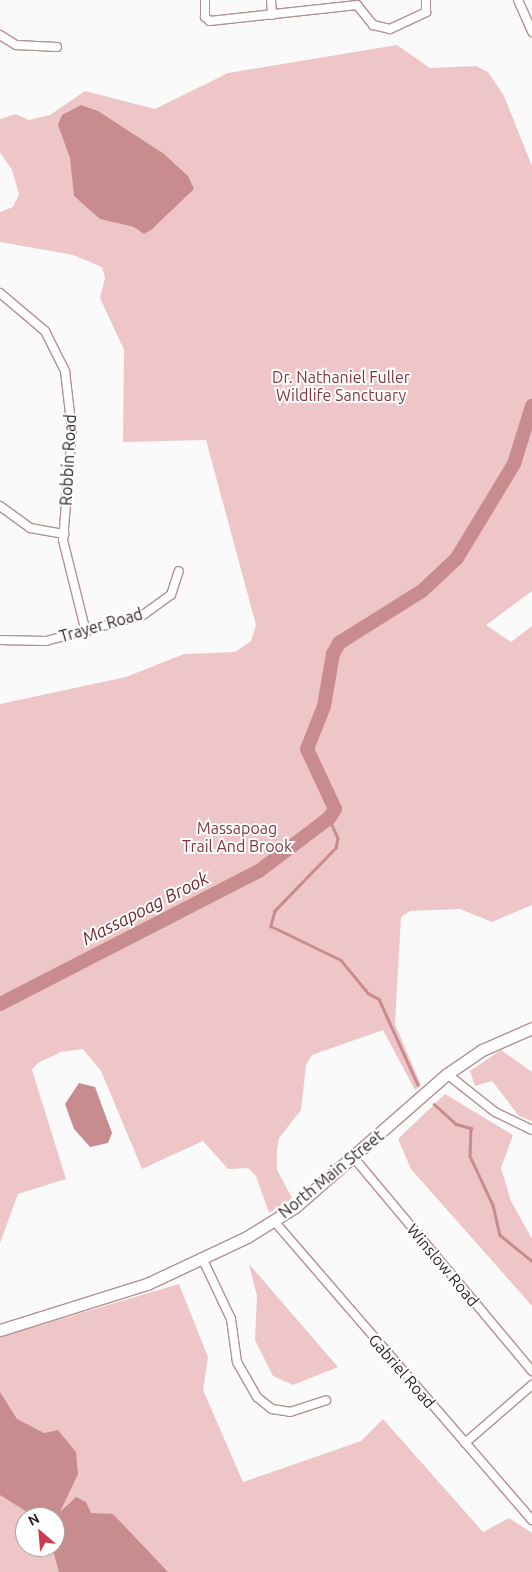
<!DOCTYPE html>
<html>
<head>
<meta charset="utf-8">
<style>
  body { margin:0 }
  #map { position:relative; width:532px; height:1572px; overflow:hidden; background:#fafafa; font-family:Ubuntu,sans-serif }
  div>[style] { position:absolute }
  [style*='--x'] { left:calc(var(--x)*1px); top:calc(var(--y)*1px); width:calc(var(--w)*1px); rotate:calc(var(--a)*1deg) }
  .green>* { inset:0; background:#efc6c7 }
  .water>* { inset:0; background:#c88c8e }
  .stream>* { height:2.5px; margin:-1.25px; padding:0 1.25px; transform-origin:1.25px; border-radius:1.25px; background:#c88c8e }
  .river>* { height:14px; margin:-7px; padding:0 7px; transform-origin:7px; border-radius:7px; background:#c88c8e }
  .roads { filter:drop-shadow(1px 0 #b29192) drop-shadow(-1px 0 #b29192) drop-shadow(0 1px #b29192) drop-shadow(0 -1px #b29192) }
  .street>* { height:8px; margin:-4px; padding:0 4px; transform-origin:4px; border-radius:4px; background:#fff }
  .secondary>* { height:11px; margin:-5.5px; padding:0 5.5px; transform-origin:5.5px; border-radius:5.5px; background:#fff }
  span { translate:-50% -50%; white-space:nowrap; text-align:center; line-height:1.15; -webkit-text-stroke:4px #fff; paint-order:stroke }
  .park-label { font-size:16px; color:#82373e }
  .street-label { font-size:16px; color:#2a1e1e }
  .water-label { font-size:18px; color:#712830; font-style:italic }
  .north { position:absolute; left:15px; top:1507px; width:50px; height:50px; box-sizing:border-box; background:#fff; border:1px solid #aaa5a5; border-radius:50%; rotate:333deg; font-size:14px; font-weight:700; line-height:20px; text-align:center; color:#2a1e1e }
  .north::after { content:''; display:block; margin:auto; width:18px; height:22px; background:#cb3b50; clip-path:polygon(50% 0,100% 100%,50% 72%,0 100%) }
</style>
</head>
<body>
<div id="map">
  <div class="green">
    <div style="clip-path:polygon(397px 45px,430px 68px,476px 66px,488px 72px,504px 96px,532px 166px,532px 591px,486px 625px,511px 642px,532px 626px,532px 905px,492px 922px,460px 909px,410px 911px,401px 917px,395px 1024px,421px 1085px,415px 1090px,383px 1030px,312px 1055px,306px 1065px,301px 1110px,279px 1138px,277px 1149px,277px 1170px,292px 1198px,269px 1213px,256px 1176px,248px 1168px,228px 1169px,203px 1141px,142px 1169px,101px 1071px,83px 1049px,61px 1052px,38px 1063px,32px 1070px,66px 1179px,18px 1194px,0 1243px,0 704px,126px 677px,184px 654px,235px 652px,251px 641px,256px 625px,206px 440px,123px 442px,124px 350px,100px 298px,105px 278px,102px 267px,73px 255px,0 242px,0 212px,13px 207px,19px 194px,12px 170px,0 152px,0 119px,16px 114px,29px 120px,50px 115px,85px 91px,155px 109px,228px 73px)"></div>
    <div style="clip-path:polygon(501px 1050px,532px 1072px,532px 1121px,519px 1116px,492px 1081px,475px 1086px,470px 1071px)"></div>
    <div style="clip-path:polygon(445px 1094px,513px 1135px,501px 1168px,511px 1201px,532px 1239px,532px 1306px,411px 1169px,398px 1139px)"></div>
    <div style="clip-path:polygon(249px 1264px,338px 1367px,293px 1385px,273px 1376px,255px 1340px,257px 1296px)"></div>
    <div style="clip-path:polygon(evenodd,179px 1284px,208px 1357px,203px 1390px,243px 1482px,361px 1441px,383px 1419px,483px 1532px,509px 1518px,532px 1533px,532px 1572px,0 1572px,0 1337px,179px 1284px,25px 1517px,55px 1517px,55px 1547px,25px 1547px,25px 1517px)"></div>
  </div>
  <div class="water">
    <div style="clip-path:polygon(81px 105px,98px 111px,164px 154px,188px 176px,194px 189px,151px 230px,144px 234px,134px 227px,100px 219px,74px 196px,70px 158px,58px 125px,62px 115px)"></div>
    <div style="clip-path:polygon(79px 1083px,95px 1087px,112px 1133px,108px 1143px,90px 1147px,74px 1129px,65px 1104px)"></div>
    <div style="clip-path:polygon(0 1392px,17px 1419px,44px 1433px,58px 1430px,76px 1452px,78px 1474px,60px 1512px,76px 1497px,86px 1502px,91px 1513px,113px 1514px,168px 1572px,59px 1572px,52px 1547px,55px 1517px,35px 1517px,0 1495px)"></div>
  </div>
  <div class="stream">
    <div style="--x:329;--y:818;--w:22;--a:66"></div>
    <div style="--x:338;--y:838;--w:10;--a:101"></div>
    <div style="--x:336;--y:848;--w:88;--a:134.1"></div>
    <div style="--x:275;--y:911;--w:16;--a:105"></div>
    <div style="--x:271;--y:926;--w:78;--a:25.9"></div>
    <div style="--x:341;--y:960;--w:43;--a:50.7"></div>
    <div style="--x:368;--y:993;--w:13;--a:29"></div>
    <div style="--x:379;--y:999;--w:94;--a:65.6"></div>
    <div style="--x:434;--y:1104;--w:30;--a:42"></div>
    <div style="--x:456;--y:1124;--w:16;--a:15"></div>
    <div style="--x:471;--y:1128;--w:28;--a:92"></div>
    <div style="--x:470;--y:1156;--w:54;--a:64.9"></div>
    <div style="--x:493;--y:1205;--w:31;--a:77"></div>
    <div style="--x:500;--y:1235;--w:41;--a:39.1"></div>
  </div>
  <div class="river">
    <div style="--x:0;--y:1004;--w:291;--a:-27.2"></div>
    <div style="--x:259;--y:871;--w:88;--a:-37.1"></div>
    <div style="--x:329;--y:818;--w:11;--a:-56"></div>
    <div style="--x:335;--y:809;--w:66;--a:-115"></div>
    <div style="--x:307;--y:749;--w:46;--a:-68.4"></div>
    <div style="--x:324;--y:706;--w:53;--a:-80.2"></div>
    <div style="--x:333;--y:654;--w:13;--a:-61"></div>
    <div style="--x:339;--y:643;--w:98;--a:-32.1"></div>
    <div style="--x:422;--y:591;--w:48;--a:-43.3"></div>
    <div style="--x:457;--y:558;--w:110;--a:-58.8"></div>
    <div style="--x:514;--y:464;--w:61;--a:-72.8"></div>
  </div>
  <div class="roads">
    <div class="street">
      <div style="--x:205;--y:0;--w:17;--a:90"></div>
      <div style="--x:205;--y:17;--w:6;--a:39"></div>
      <div style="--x:210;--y:21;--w:148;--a:-6.2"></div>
      <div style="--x:271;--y:0;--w:15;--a:86"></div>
      <div style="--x:518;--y:0;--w:35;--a:66"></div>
      <div style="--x:357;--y:5;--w:26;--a:51"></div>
      <div style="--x:373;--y:25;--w:17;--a:13"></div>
      <div style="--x:390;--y:29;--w:40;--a:-25"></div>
      <div style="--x:426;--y:12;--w:12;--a:-90"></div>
      <div style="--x:0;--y:35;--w:19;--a:32"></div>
      <div style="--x:16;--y:45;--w:41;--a:2.8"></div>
      <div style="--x:0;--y:293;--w:59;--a:40.2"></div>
      <div style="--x:45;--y:331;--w:45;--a:63.4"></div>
      <div style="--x:65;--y:371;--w:60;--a:83.3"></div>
      <div style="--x:72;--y:431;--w:109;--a:94.7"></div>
      <div style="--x:63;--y:540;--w:95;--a:76"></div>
      <div style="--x:0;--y:506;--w:37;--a:36"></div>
      <div style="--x:30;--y:528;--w:35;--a:10"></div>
      <div style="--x:0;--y:640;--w:46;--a:1.2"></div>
      <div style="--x:46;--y:641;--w:100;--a:-15"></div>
      <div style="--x:143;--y:615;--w:34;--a:-36"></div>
      <div style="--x:171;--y:595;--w:25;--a:-72"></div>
      <div style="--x:447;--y:1074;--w:61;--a:38.4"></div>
      <div style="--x:495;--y:1112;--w:41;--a:25.9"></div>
      <div style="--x:354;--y:1158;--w:278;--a:50.1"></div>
      <div style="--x:274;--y:1221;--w:395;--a:49.2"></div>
      <div style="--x:203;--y:1260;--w:65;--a:64.6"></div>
      <div style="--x:231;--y:1319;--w:43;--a:82.1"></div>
      <div style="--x:237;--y:1362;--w:40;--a:60.3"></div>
      <div style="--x:257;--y:1397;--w:19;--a:39"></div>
      <div style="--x:272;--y:1409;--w:18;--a:9"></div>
      <div style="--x:290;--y:1412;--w:38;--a:-18"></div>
      <div style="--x:465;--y:1443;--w:89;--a:-40.9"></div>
    </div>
    <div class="secondary">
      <div style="--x:0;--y:1330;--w:154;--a:-17.4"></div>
      <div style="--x:147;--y:1284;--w:110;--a:-25.2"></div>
      <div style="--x:247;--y:1237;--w:57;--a:-32"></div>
      <div style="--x:295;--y:1207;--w:202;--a:-41.2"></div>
      <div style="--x:447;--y:1074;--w:42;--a:-34.4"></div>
      <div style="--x:482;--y:1050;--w:55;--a:-23.7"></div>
    </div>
  </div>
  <div class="park-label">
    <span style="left:341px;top:386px">Dr. Nathaniel Fuller<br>Wildlife Sanctuary</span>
    <span style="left:237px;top:837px">Massapoag<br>Trail And Brook</span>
  </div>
  <div class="street-label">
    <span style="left:68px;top:460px;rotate:-87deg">Robbin Road</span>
    <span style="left:101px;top:625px;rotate:-16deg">Trayer Road</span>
    <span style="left:331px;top:1174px;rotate:-39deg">North Main Street</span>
    <span style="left:443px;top:1265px;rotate:50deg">Winslow Road</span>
    <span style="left:402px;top:1371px;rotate:49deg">Gabriel Road</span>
  </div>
  <div class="water-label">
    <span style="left:145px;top:908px;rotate:-27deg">Massapoag Brook</span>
  </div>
  <div class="north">N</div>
</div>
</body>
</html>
